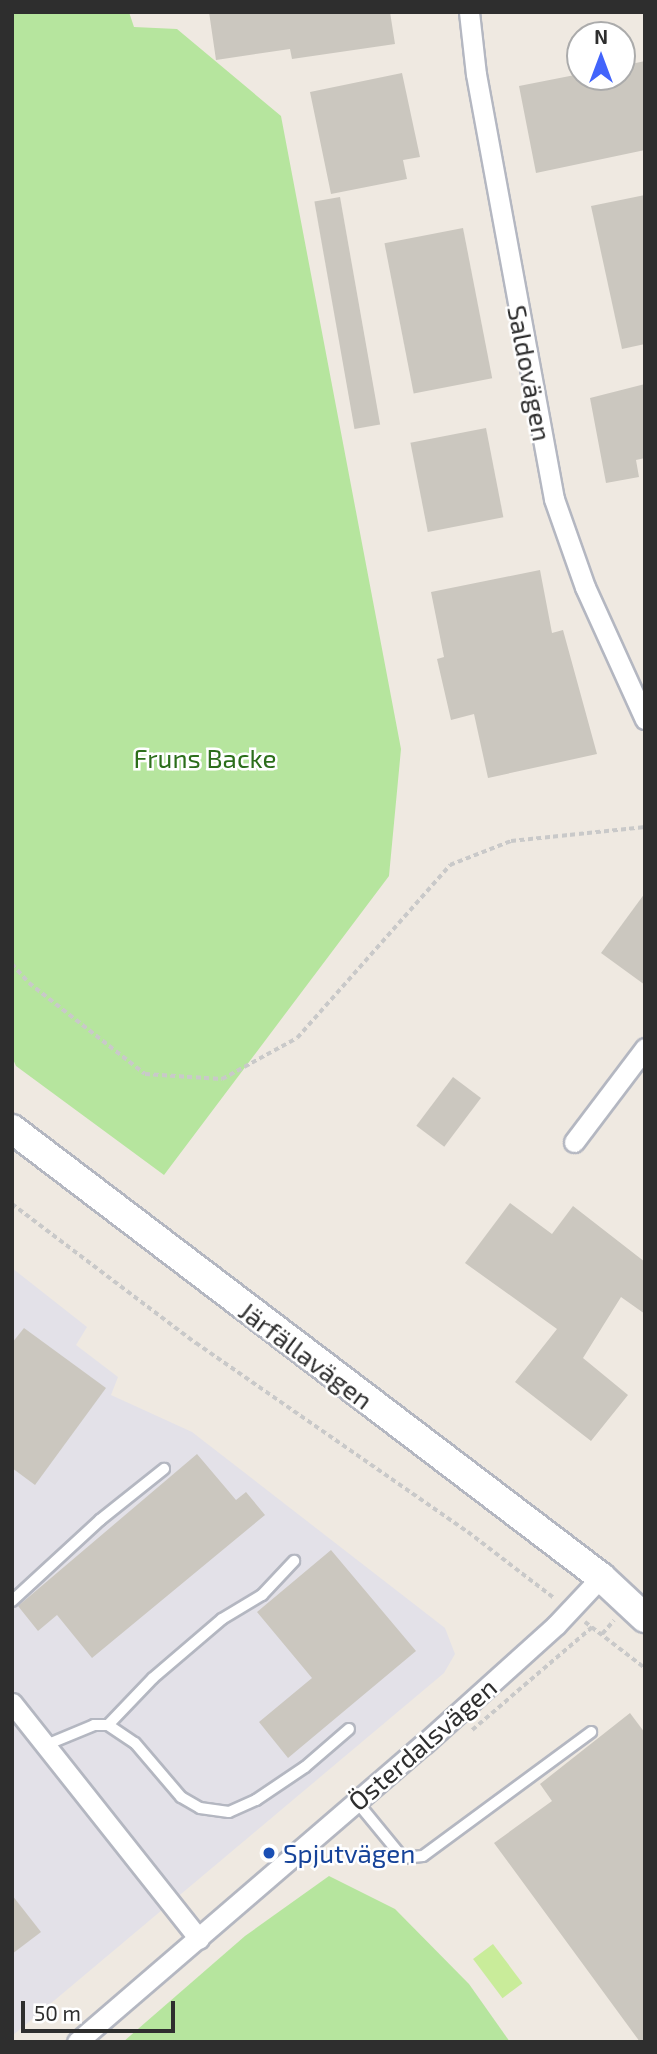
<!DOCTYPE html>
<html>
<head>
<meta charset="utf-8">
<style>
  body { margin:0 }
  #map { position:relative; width:657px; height:2054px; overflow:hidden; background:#efe9e1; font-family:"Exo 2",sans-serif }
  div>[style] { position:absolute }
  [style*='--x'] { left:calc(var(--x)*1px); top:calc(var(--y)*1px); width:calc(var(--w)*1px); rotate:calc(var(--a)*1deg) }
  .industrial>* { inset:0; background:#e3e1e8 }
  .green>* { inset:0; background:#b6e59e }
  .pitch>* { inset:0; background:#c9ec9a; transform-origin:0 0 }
  .building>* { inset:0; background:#cbc7bf; transform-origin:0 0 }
  .path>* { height:3.5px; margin-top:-1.75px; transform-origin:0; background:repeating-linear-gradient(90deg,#c9c9c9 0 5px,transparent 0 8.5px) }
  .roads { filter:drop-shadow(2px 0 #b4b7c1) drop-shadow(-2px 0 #b4b7c1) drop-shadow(0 2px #b4b7c1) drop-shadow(0 -2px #b4b7c1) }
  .lane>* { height:10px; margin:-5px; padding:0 5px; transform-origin:5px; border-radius:5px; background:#fff }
  .street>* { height:19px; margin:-9.5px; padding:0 9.5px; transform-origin:9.5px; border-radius:9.5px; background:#fff }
  .secondary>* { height:28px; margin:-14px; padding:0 14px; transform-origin:14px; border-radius:14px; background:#fff }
  .dots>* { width:19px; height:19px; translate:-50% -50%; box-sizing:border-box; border:4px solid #fff; border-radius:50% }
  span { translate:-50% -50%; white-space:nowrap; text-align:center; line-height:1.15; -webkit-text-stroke:5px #fff; paint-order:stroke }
  .street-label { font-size:26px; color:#2e2e2e }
  .park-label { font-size:26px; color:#2c6e1b }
  .transit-label { font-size:26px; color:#164399 }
  .left { translate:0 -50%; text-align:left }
  .frame { position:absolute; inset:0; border:14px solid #2e2e2e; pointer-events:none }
  .north { position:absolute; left:566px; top:21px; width:70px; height:70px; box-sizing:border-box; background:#fff; border:2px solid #ababab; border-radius:50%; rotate:0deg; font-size:19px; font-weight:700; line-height:28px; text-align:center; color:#2e2e2e }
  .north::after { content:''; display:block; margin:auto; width:24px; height:32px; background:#4264fb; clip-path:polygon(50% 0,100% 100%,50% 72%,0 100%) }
  .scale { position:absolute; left:21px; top:2001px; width:154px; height:32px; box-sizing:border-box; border:4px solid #2e2e2e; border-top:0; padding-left:9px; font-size:21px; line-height:24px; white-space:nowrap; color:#2e2e2e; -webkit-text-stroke:5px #fff; paint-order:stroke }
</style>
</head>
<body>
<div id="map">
  <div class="industrial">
    <div style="clip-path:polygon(12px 1268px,87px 1327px,76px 1345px,118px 1377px,111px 1395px,192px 1432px,445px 1628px,455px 1654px,444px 1673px,12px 2036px)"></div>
  </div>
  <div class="green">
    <div style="clip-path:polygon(12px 12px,129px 12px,134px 27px,177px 29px,281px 116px,401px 749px,389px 876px,164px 1175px,16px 1066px,12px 1057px)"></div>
    <div style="clip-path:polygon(329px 1876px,395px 1909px,469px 1984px,510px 2042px,123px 2042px,245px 1936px)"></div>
  </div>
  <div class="pitch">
    <div style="left:493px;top:1944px;width:49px;height:25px;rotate:53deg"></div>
  </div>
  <div class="building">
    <div style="clip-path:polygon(209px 12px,390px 12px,395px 44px,292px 59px,290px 49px,216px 60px)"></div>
    <div style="clip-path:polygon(645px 61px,645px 150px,536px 173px,519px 86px,580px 74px,622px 77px,622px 66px)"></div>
    <div style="clip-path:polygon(402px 73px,420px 157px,403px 160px,407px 179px,331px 194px,310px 92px)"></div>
    <div style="clip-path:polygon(645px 195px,645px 344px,622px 349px,591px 206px)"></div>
    <div style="left:340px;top:197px;width:231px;height:26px;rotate:80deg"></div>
    <div style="left:463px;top:228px;width:153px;height:80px;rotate:79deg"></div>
    <div style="clip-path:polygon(645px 384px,645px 458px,636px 460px,639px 477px,606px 483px,590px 398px)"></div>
    <div style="left:486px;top:428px;width:91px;height:77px;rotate:79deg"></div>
    <div style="clip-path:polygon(540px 570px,552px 633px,563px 630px,597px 754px,488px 778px,474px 714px,451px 720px,437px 659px,444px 657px,431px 592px)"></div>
    <div style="clip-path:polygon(645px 893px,645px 985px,601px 953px)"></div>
    <div style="left:453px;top:1077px;width:35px;height:61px;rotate:37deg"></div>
    <div style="clip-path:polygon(510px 1203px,552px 1234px,573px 1206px,645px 1262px,645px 1314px,621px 1297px,583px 1358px,628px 1395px,591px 1441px,515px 1382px,557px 1329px,465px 1263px)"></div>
    <div style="clip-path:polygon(24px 1328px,106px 1388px,35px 1485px,12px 1468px,12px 1343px)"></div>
    <div style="clip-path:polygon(197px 1454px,236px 1500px,246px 1492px,265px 1515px,92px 1658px,57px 1615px,38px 1631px,18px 1606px)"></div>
    <div style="clip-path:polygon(331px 1550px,416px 1651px,288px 1758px,259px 1722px,312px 1678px,257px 1612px)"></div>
    <div style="clip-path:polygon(630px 1713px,645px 1733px,645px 2042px,640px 2042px,494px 1843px,552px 1801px,540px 1784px)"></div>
    <div style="clip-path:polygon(12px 1895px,41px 1932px,12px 1954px)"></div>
  </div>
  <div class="path">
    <div style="--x:12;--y:964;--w:25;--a:48"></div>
    <div style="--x:29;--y:983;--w:147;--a:38.1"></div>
    <div style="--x:145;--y:1074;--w:77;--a:3.7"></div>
    <div style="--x:222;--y:1079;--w:85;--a:-28.7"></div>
    <div style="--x:297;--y:1038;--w:231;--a:-48.5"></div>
    <div style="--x:450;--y:865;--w:66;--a:-21.5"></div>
    <div style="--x:511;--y:841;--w:135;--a:-6"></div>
    <div style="--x:12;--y:1204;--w:231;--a:37.1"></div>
    <div style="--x:196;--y:1343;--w:331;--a:34.8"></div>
    <div style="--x:468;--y:1532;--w:108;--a:37.5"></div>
    <div style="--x:585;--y:1622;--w:76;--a:37.5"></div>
    <div style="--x:602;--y:1634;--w:18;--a:-49"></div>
    <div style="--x:472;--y:1730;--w:158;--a:-40.6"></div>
  </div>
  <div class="roads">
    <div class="lane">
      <div style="--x:12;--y:1601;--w:120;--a:-42.6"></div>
      <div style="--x:100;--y:1520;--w:82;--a:-38.6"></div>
      <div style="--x:108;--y:1725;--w:65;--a:-46.2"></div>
      <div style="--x:153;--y:1678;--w:91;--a:-40.5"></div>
      <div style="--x:222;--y:1619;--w:47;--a:-31"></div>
      <div style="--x:262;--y:1595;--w:47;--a:-46.7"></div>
      <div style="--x:46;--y:1745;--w:52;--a:-22.6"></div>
      <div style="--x:94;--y:1725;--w:14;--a:0"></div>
      <div style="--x:108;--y:1725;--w:32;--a:34"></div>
      <div style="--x:135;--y:1743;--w:71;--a:49.6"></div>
      <div style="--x:181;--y:1797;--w:22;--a:30"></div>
      <div style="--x:200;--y:1808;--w:29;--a:8"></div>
      <div style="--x:229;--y:1812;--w:30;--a:-24"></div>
      <div style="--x:256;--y:1800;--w:59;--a:-34"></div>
      <div style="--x:305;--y:1767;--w:58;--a:-40.8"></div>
      <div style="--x:357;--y:1802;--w:72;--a:50.6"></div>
      <div style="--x:403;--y:1858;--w:20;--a:-6"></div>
      <div style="--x:423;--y:1856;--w:209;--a:-36.4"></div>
    </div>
    <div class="street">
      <div style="--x:469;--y:12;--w:62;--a:83.6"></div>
      <div style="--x:476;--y:74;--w:432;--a:79.6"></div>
      <div style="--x:554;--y:499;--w:93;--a:70.6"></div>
      <div style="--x:585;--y:587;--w:145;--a:65.6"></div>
      <div style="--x:574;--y:1142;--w:118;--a:-52.9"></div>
      <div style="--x:12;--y:1703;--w:301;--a:51.6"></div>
      <div style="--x:77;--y:2042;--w:457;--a:-40.7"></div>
      <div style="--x:424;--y:1744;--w:178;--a:-42"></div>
      <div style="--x:556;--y:1625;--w:66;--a:-46.8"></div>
    </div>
    <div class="secondary">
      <div style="--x:12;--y:1129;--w:740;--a:37.26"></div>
      <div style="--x:601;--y:1577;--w:60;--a:43"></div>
    </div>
  </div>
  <div class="dots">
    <div style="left:269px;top:1853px;background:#1a4fb4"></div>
  </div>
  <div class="street-label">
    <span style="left:530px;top:373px;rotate:79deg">Saldovägen</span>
    <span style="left:306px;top:1355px;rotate:37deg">Järfällavägen</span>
    <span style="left:422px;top:1744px;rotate:-41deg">Österdalsvägen</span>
  </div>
  <div class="park-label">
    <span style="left:205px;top:758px">Fruns Backe</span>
  </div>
  <div class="transit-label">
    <span class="left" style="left:283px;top:1853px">Spjutvägen</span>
  </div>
  <div class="frame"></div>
  <div class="north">N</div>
  <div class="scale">50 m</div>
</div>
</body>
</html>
